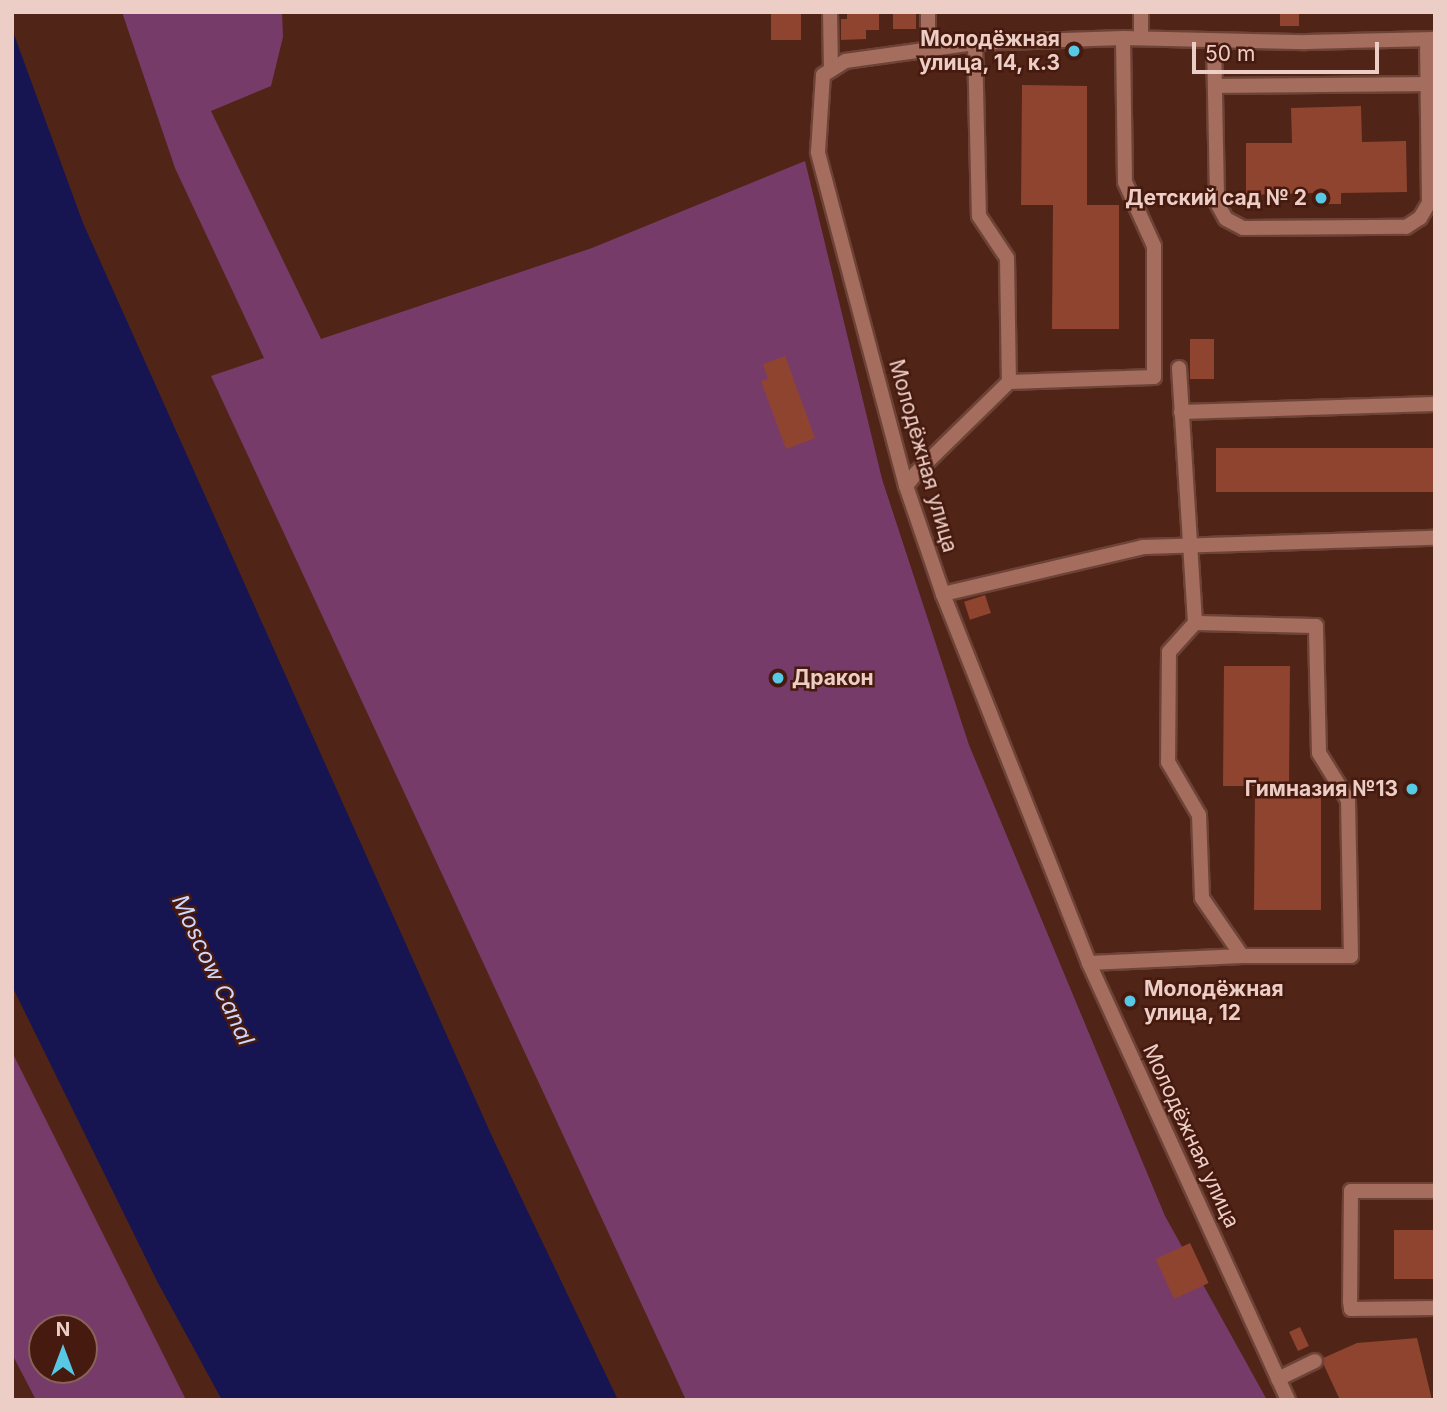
<!DOCTYPE html>
<html>
<head>
<meta charset="utf-8">
<style>
  body { margin:0 }
  #map { position:relative; width:1447px; height:1412px; overflow:hidden; background:#512418; font-family:Inter,sans-serif }
  div>[style] { position:absolute }
  [style*='--x'] { left:calc(var(--x)*1px); top:calc(var(--y)*1px); width:calc(var(--w)*1px); rotate:calc(var(--a)*1deg) }
  .green>* { inset:0; background:#773b6a }
  .water>* { inset:0; background:#161451 }
  .building>* { inset:0; background:#8f442f; transform-origin:0 0 }
  .roads { filter:drop-shadow(2px 0 #6d4337) drop-shadow(-2px 0 #6d4337) drop-shadow(0 2px #6d4337) drop-shadow(0 -2px #6d4337) }
  .lane>* { height:14px; margin:-7px; padding:0 7px; transform-origin:7px; border-radius:7px; background:#a46d5d }
  .street>* { height:14px; margin:-7px; padding:0 7px; transform-origin:7px; border-radius:7px; background:#a46d5d }
  .dots>* { width:19px; height:19px; translate:-50% -50%; box-sizing:border-box; border:4px solid #461a0e; border-radius:50% }
  span { translate:-50% -50%; white-space:nowrap; text-align:center; line-height:1.15; -webkit-text-stroke:5px #461a0e; paint-order:stroke }
  .poi-label { font-size:21px; color:#eccec6; font-weight:700 }
  .right { translate:-100% -50%; text-align:right }
  .left { translate:0 -50%; text-align:left }
  .street-label { font-size:21px; color:#eccec6 }
  .water-label { font-size:23px; color:#cfd7ff; font-style:italic }
  .frame { position:absolute; inset:0; border:14px solid #eccec6; pointer-events:none }
  .north { position:absolute; left:28px; top:1314px; width:70px; height:70px; box-sizing:border-box; background:#461a0e; border:2px solid #886258; border-radius:50%; rotate:0deg; font-size:19px; font-weight:700; line-height:28px; text-align:center; color:#eccec6 }
  .north::after { content:''; display:block; margin:auto; width:24px; height:32px; background:#58c9e4; clip-path:polygon(50% 0,100% 100%,50% 72%,0 100%) }
  .scale { position:absolute; left:1192px; top:42px; width:187px; height:32px; box-sizing:border-box; border:4px solid #eccec6; border-top:0; padding-left:9px; font-size:21px; line-height:24px; white-space:nowrap; color:#eccec6; -webkit-text-stroke:5px #461a0e; paint-order:stroke }
</style>
</head>
<body>
<div id="map">
  <div class="green">
    <div style="clip-path:polygon(122px 12px,282px 12px,283px 37px,271px 86px,211px 111px,321px 339px,592px 248px,805px 161px,882px 479px,969px 745px,1165px 1216px,1267px 1400px,686px 1400px,211px 376px,264px 358px,175px 168px)"></div>
    <div style="clip-path:polygon(evenodd,12px 1052px,186px 1400px,36px 1400px,12px 1354px,12px 1052px,84px 1328px,84px 1370px,42px 1370px,42px 1328px,84px 1328px)"></div>
  </div>
  <div class="water">
    <div style="clip-path:polygon(12px 29px,83px 223px,495px 1143px,618px 1400px,222px 1400px,157px 1281px,12px 986px)"></div>
  </div>
  <div class="building">
    <div style="left:771px;top:12px;width:30px;height:28px"></div>
    <div style="clip-path:polygon(847px 12px,879px 12px,879px 30px,866px 30px,866px 39px,841px 40px,841px 19px,847px 19px)"></div>
    <div style="left:893px;top:12px;width:23px;height:17px"></div>
    <div style="left:1280px;top:12px;width:19px;height:14px"></div>
    <div style="clip-path:polygon(1022px 85px,1087px 86px,1087px 205px,1119px 205px,1119px 329px,1052px 329px,1053px 205px,1021px 205px)"></div>
    <div style="clip-path:polygon(1361px 106px,1362px 142px,1406px 141px,1407px 192px,1341px 193px,1341px 204px,1315px 204px,1315px 193px,1246px 195px,1246px 143px,1292px 143px,1291px 108px)"></div>
    <div style="left:1190px;top:339px;width:24px;height:40px"></div>
    <div style="clip-path:polygon(785px 356px,815px 438px,786px 449px,761px 381px,768px 379px,763px 364px)"></div>
    <div style="left:1435px;top:448px;width:44px;height:219px;rotate:90deg"></div>
    <div style="left:985px;top:595px;width:19px;height:22px;rotate:72deg"></div>
    <div style="clip-path:polygon(1224px 666px,1290px 666px,1289px 786px,1321px 786px,1321px 910px,1254px 910px,1255px 786px,1223px 786px)"></div>
    <div style="left:1394px;top:1230px;width:41px;height:49px"></div>
    <div style="left:1190px;top:1243px;width:44px;height:38px;rotate:65deg"></div>
    <div style="left:1300px;top:1327px;width:21px;height:12px;rotate:65deg"></div>
    <div style="clip-path:polygon(1417px 1338px,1432px 1400px,1340px 1400px,1321px 1359px,1357px 1343px)"></div>
  </div>
  <div class="roads">
    <div class="lane">
      <div style="--x:830;--y:12;--w:58;--a:89"></div>
      <div style="--x:928;--y:12;--w:37;--a:90"></div>
      <div style="--x:1141;--y:38;--w:26;--a:-90"></div>
      <div style="--x:1214;--y:41;--w:162;--a:88.9"></div>
      <div style="--x:1217;--y:203;--w:18;--a:61"></div>
      <div style="--x:1226;--y:219;--w:19;--a:28"></div>
      <div style="--x:1243;--y:228;--w:163;--a:-0.4"></div>
      <div style="--x:1406;--y:227;--w:17;--a:-33"></div>
      <div style="--x:1420;--y:218;--w:17;--a:-59"></div>
      <div style="--x:1429;--y:203;--w:163;--a:-90.7"></div>
      <div style="--x:975;--y:43;--w:173;--a:88.7"></div>
      <div style="--x:979;--y:216;--w:50;--a:56.3"></div>
      <div style="--x:1007;--y:258;--w:124;--a:89.1"></div>
      <div style="--x:1009;--y:382;--w:145;--a:-2"></div>
      <div style="--x:1154;--y:377;--w:131;--a:-90"></div>
      <div style="--x:1154;--y:246;--w:70;--a:-114.4"></div>
      <div style="--x:1125;--y:182;--w:144;--a:-90.8"></div>
      <div style="--x:1216;--y:86;--w:212;--a:-0.5"></div>
      <div style="--x:1179;--y:368;--w:256;--a:86.4"></div>
      <div style="--x:1195;--y:623;--w:39;--a:132"></div>
      <div style="--x:1169;--y:652;--w:110;--a:90.5"></div>
      <div style="--x:1168;--y:762;--w:61;--a:59.7"></div>
      <div style="--x:1199;--y:815;--w:83;--a:87.9"></div>
      <div style="--x:1202;--y:898;--w:70;--a:55.4"></div>
      <div style="--x:1242;--y:956;--w:109;--a:0"></div>
      <div style="--x:1351;--y:956;--w:156;--a:-91.1"></div>
      <div style="--x:1348;--y:800;--w:55;--a:-121.7"></div>
      <div style="--x:1319;--y:753;--w:127;--a:-91.4"></div>
      <div style="--x:1316;--y:626;--w:121;--a:-178.6"></div>
      <div style="--x:1181;--y:412;--w:254;--a:-1.8"></div>
      <div style="--x:906;--y:486;--w:16;--a:-52"></div>
      <div style="--x:916;--y:473;--w:130;--a:-44.4"></div>
      <div style="--x:943;--y:594;--w:205;--a:-13.2"></div>
      <div style="--x:1143;--y:547;--w:292;--a:-1.8"></div>
      <div style="--x:1089;--y:963;--w:153;--a:-2.6"></div>
      <div style="--x:1435;--y:1191;--w:84;--a:180"></div>
      <div style="--x:1351;--y:1191;--w:110;--a:90.5"></div>
      <div style="--x:1350;--y:1301;--w:8;--a:83"></div>
      <div style="--x:1351;--y:1309;--w:84;--a:-0.7"></div>
      <div style="--x:1278;--y:1379;--w:41;--a:-25.9"></div>
    </div>
    <div class="street">
      <div style="--x:1288;--y:1400;--w:480;--a:-114.5"></div>
      <div style="--x:1089;--y:963;--w:397;--a:-111.6"></div>
      <div style="--x:943;--y:594;--w:114;--a:-108.9"></div>
      <div style="--x:906;--y:486;--w:345;--a:-104.8"></div>
      <div style="--x:818;--y:152;--w:77;--a:-86.3"></div>
      <div style="--x:823;--y:75;--w:26;--a:-32"></div>
      <div style="--x:845;--y:61;--w:131;--a:-7.9"></div>
      <div style="--x:975;--y:43;--w:148;--a:-1.9"></div>
      <div style="--x:1123;--y:38;--w:183;--a:1.3"></div>
      <div style="--x:1306;--y:42;--w:129;--a:-1.3"></div>
    </div>
  </div>
  <div class="dots">
    <div style="left:1074px;top:51px;background:#58c9e4"></div>
    <div style="left:1321px;top:198px;background:#58c9e4"></div>
    <div style="left:778px;top:678px;background:#58c9e4"></div>
    <div style="left:1412px;top:789px;background:#58c9e4"></div>
    <div style="left:1130px;top:1001px;background:#58c9e4"></div>
  </div>
  <div class="poi-label">
    <span class="right" style="left:1060px;top:51px">Молодёжная<br>улица, 14, к.3</span>
    <span class="right" style="left:1307px;top:198px">Детский сад № 2</span>
    <span class="left" style="left:792px;top:678px">Дракон</span>
    <span class="right" style="left:1398px;top:789px">Гимназия №13</span>
    <span class="left" style="left:1144px;top:1001px">Молодёжная<br>улица, 12</span>
  </div>
  <div class="street-label">
    <span style="left:923px;top:456px;rotate:74deg">Молодёжная улица</span>
    <span style="left:1191px;top:1136px;rotate:65deg">Молодёжная улица</span>
  </div>
  <div class="water-label">
    <span style="left:213px;top:970px;rotate:65deg">Moscow Canal</span>
  </div>
  <div class="frame"></div>
  <div class="north">N</div>
  <div class="scale">50 m</div>
</div>
</body>
</html>
